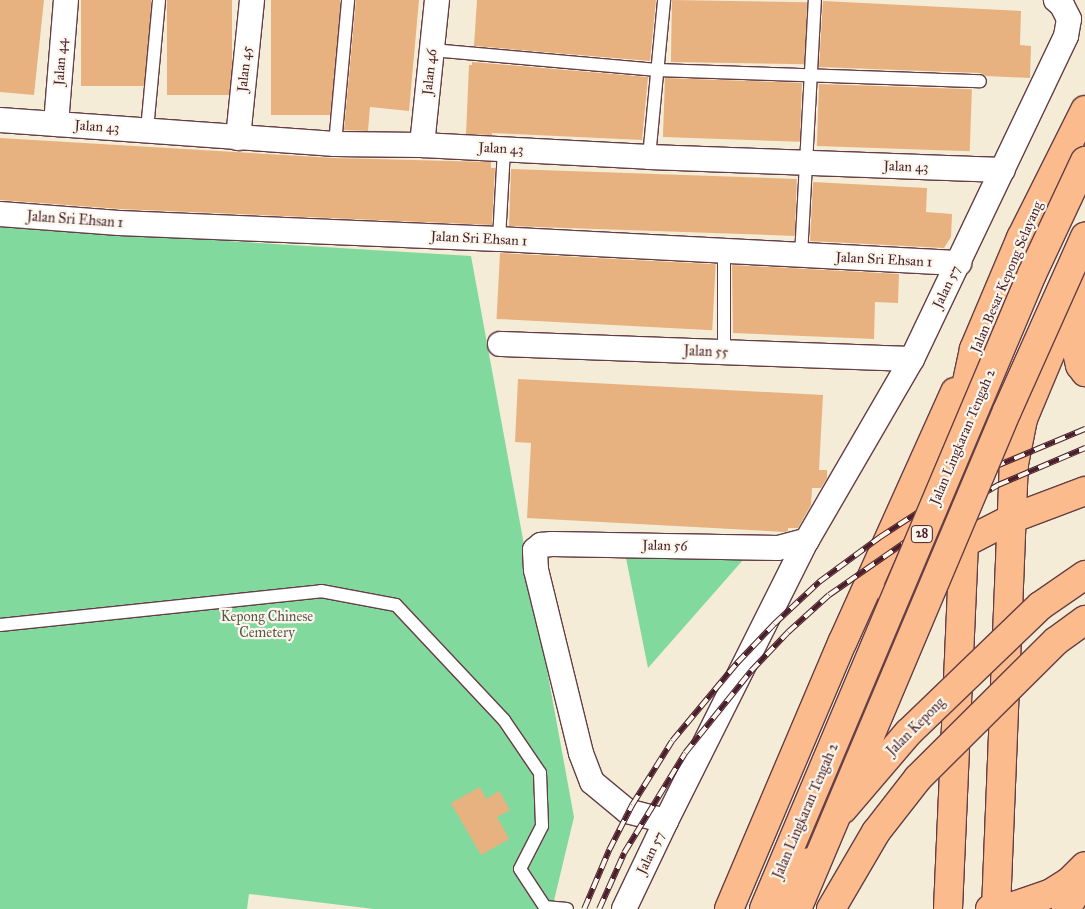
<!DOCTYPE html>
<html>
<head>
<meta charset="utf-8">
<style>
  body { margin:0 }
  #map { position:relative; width:1085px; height:909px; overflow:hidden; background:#f4ecd6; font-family:"IM FELL Great Primer",serif }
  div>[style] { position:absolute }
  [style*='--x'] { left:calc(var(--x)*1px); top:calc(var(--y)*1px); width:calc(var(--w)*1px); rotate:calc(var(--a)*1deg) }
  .green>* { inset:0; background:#82d99d }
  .building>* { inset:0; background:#e8b280; transform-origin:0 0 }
  .roads { filter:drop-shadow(1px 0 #643e45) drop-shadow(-1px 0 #643e45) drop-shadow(0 1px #643e45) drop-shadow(0 -1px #643e45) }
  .lane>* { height:12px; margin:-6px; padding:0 6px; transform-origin:6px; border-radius:6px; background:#fff }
  .street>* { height:24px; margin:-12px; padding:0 12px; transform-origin:12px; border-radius:12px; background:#fff }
  .primary>* { height:28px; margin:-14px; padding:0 14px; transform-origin:14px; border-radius:14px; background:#fbbb8c }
  .rail>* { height:5.5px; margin-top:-2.75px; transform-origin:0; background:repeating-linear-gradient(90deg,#fbf7ec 0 11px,#4a1f2b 0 22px); box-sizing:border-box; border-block:1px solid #4a1f2b }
  .bridges { filter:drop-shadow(1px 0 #643e45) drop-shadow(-1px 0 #643e45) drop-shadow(0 1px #643e45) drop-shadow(0 -1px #643e45) }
  .primary-bridge>* { height:28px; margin:-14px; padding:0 14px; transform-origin:14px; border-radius:14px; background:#fbbb8c }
  .highway-bridge>* { height:28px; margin:-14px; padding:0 14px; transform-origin:14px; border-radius:14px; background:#fbbb8c }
  span { translate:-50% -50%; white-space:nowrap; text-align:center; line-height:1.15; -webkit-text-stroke:4.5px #fbf7ec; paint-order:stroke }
  .shield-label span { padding:1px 4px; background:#fbf7ec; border:1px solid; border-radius:4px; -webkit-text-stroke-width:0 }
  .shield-label { font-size:12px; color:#4a1f2b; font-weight:700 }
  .street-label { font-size:14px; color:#4a1f2b }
  .park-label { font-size:14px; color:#5b574d }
</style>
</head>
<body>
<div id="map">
  <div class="green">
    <div style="clip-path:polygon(0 227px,471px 256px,574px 817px,552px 909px,374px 909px,249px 894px,247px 909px,0 909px)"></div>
    <div style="clip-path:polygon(626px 558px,742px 560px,743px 560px,648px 668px)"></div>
  </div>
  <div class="building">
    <div style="clip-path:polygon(0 0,44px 0,34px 95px,0 92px)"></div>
    <div style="left:81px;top:0;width:70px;height:86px"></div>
    <div style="left:167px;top:0;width:65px;height:95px"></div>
    <div style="left:271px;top:0;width:69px;height:115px"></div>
    <div style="clip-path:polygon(356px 0,419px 0,409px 111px,370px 107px,368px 131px,344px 130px)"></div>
    <div style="clip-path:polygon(477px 0,656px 0,650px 61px,474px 46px)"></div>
    <div style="left:672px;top:0;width:135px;height:62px;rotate:1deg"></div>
    <div style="clip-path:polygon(823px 1px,1021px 11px,1020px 45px,1031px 46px,1030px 78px,986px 76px,980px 73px,819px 67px)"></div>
    <div style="clip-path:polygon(472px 62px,648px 77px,642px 140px,492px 133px,492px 135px,466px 134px,469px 65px,472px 65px)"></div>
    <div style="left:665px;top:78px;width:137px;height:59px;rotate:2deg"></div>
    <div style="left:819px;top:84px;width:153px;height:62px;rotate:2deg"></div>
    <div style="clip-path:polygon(0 138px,334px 158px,491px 162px,491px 168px,495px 168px,492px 225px,120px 209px,0 200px)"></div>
    <div style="left:511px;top:169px;width:286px;height:57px;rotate:2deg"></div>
    <div style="clip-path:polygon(813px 182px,927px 188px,926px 212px,952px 214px,951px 237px,944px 248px,810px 241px)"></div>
    <div style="left:500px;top:253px;width:216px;height:66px;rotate:3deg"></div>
    <div style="clip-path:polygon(732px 265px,899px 274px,898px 303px,875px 302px,874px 339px,733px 333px)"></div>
    <div style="clip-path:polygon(518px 379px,823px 395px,819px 470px,827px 470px,827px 478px,821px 488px,812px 488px,811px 505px,798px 528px,788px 528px,788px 531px,785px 532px,527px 518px,531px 443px,515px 442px)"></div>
    <div style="clip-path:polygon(480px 787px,486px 799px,499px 791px,510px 810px,497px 817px,509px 839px,481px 855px,451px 803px)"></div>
  </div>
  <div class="roads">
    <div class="lane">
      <div style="--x:432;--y:50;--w:226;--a:5.1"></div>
      <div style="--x:657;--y:70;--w:323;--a:2"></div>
      <div style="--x:147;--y:130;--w:131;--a:-84.7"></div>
      <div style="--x:335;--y:144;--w:145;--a:-84.8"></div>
      <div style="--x:649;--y:157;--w:158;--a:-84.5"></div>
      <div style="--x:499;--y:239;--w:89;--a:-86.8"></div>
      <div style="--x:724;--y:251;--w:101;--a:90"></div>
      <div style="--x:801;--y:256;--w:256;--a:-86.9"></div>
      <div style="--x:0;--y:625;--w:323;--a:-6"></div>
      <div style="--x:321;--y:591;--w:76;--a:10.6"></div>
      <div style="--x:396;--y:605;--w:158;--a:46.8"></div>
      <div style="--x:504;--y:720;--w:64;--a:55.8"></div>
      <div style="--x:540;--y:773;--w:53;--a:87.8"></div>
      <div style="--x:542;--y:826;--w:48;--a:117.1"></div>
      <div style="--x:520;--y:869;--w:45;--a:56.7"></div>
      <div style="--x:545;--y:907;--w:22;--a:5"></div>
    </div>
    <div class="street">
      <div style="--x:0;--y:120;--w:336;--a:4.1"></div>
      <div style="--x:335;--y:144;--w:87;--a:0.7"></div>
      <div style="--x:422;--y:145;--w:227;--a:3"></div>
      <div style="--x:649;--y:157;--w:354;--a:2.1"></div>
      <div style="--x:56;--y:124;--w:124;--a:-85.4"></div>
      <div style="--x:238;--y:138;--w:139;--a:-84.2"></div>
      <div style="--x:422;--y:145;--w:146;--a:-84.1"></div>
      <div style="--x:0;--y:214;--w:119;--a:4.3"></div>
      <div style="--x:119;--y:223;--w:380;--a:2.4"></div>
      <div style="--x:499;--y:239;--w:461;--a:3"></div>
      <div style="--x:500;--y:344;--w:412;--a:2.1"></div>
      <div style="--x:666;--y:821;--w:314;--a:-63.4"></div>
      <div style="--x:624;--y:909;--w:98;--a:-64.5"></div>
      <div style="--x:666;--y:821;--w:40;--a:-165.6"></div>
      <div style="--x:627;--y:811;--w:45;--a:-140.4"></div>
      <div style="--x:592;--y:782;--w:31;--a:-111"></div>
      <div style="--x:581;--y:753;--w:188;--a:-103.8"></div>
      <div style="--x:536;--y:570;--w:20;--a:-93"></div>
      <div style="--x:535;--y:550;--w:8;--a:-40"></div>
      <div style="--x:541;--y:545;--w:11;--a:-5"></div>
      <div style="--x:552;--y:544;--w:226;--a:1"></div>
      <div style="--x:778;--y:548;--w:30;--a:-15"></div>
      <div style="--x:807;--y:540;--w:209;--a:-59.9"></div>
      <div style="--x:912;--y:359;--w:358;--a:-64.5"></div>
      <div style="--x:1066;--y:36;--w:17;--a:-80"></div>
      <div style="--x:1069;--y:19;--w:16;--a:-117"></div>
      <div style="--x:1062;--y:5;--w:8;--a:-140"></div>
    </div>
    <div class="primary">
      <div style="--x:1078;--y:308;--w:31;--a:97"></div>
      <div style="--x:1074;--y:339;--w:27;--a:77"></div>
      <div style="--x:1080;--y:365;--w:9;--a:54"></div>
      <div style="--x:892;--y:596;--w:29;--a:-41"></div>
      <div style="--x:914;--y:577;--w:60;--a:-34.2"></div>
      <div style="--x:964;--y:543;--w:53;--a:-27.1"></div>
      <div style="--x:1011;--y:519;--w:79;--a:-20.7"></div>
      <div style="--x:729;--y:909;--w:291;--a:-67"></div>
      <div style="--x:843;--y:641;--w:273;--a:-65.8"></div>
      <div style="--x:948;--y:909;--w:366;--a:-87.5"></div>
      <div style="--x:964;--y:543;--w:82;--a:-95.6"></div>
      <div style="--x:956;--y:461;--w:71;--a:-82.7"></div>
      <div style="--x:965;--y:391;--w:43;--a:-77.9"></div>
      <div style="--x:974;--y:349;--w:121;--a:-67.1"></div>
      <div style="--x:1021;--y:238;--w:143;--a:-63.4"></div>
      <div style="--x:990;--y:909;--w:27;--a:-8"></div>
      <div style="--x:1017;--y:905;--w:36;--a:-19"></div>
      <div style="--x:1051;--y:893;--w:22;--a:-32"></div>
      <div style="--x:1070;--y:881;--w:21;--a:-45"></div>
      <div style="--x:996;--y:909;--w:445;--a:-87.7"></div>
      <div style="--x:1014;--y:464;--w:46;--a:-78.7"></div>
      <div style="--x:1023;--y:419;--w:160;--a:-67.3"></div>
      <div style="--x:1066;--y:909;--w:37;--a:-59"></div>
    </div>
  </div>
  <div class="rail">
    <div style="--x:584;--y:909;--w:64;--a:-67"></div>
    <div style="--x:609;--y:850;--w:51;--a:-62.9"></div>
    <div style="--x:632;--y:805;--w:75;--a:-58"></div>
    <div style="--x:672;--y:741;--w:102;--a:-50.2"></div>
    <div style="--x:737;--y:663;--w:54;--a:-46.5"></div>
    <div style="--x:774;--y:624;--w:62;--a:-43"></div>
    <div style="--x:819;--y:582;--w:76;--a:-36.4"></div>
    <div style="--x:880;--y:537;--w:68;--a:-33"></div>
    <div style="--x:937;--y:500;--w:66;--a:-30.1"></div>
    <div style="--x:994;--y:467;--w:99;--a:-22.7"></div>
    <div style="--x:599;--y:909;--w:61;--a:-65.9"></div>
    <div style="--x:624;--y:853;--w:117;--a:-58.6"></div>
    <div style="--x:685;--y:753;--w:105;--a:-51.2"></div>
    <div style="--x:751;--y:671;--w:54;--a:-46.5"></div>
    <div style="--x:788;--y:632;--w:55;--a:-42.1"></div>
    <div style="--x:829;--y:595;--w:128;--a:-34.8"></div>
    <div style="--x:934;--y:522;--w:74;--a:-30"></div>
    <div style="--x:998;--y:485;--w:95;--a:-23"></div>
  </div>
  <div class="bridges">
    <div class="primary-bridge">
      <div style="--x:843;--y:809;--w:100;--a:-49.5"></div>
      <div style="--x:908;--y:733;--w:183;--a:-43.9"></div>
      <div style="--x:1040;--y:606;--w:55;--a:-34.6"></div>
      <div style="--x:778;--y:909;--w:56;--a:-56.6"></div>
      <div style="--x:831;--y:909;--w:89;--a:-59.7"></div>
      <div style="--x:876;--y:832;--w:68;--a:-52.1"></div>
      <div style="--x:918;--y:778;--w:194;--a:-44.8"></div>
      <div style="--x:1056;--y:641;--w:36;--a:-36"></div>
    </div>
    <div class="highway-bridge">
      <div style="--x:764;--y:909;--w:689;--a:-67.12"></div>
      <div style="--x:1032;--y:274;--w:125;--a:-64.9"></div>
      <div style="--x:797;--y:909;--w:540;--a:-67.14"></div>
      <div style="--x:1007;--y:411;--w:191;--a:-65.9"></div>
    </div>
  </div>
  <div class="shield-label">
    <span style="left:922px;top:534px">28</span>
  </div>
  <div class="street-label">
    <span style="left:61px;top:62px;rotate:-86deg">Jalan 44</span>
    <span style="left:245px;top:69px;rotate:-84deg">Jalan 45</span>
    <span style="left:430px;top:72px;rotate:-84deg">Jalan 46</span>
    <span style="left:97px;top:127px;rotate:4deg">Jalan 43</span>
    <span style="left:501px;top:149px;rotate:3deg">Jalan 43</span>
    <span style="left:906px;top:167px;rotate:2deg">Jalan 43</span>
    <span style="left:75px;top:220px;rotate:4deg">Jalan Sri Ehsan 1</span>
    <span style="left:479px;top:239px;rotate:3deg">Jalan Sri Ehsan 1</span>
    <span style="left:884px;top:260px;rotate:3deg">Jalan Sri Ehsan 1</span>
    <span style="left:1007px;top:277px;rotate:-67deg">Jalan Besar Kepong Selayang</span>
    <span style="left:947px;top:287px;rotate:-64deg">Jalan 57</span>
    <span style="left:706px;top:352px;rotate:2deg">Jalan 55</span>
    <span style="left:963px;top:437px;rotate:-67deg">Jalan Lingkaran Tengah 2</span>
    <span style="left:665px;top:546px;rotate:1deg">Jalan 56</span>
    <span style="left:916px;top:727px;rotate:-45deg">Jalan Kepong</span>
    <span style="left:806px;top:811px;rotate:-67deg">Jalan Lingkaran Tengah 2</span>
    <span style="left:651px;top:853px;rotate:-64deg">Jalan 57</span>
  </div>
  <div class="park-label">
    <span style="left:267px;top:625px">Kepong Chinese<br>Cemetery</span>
  </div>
</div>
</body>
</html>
